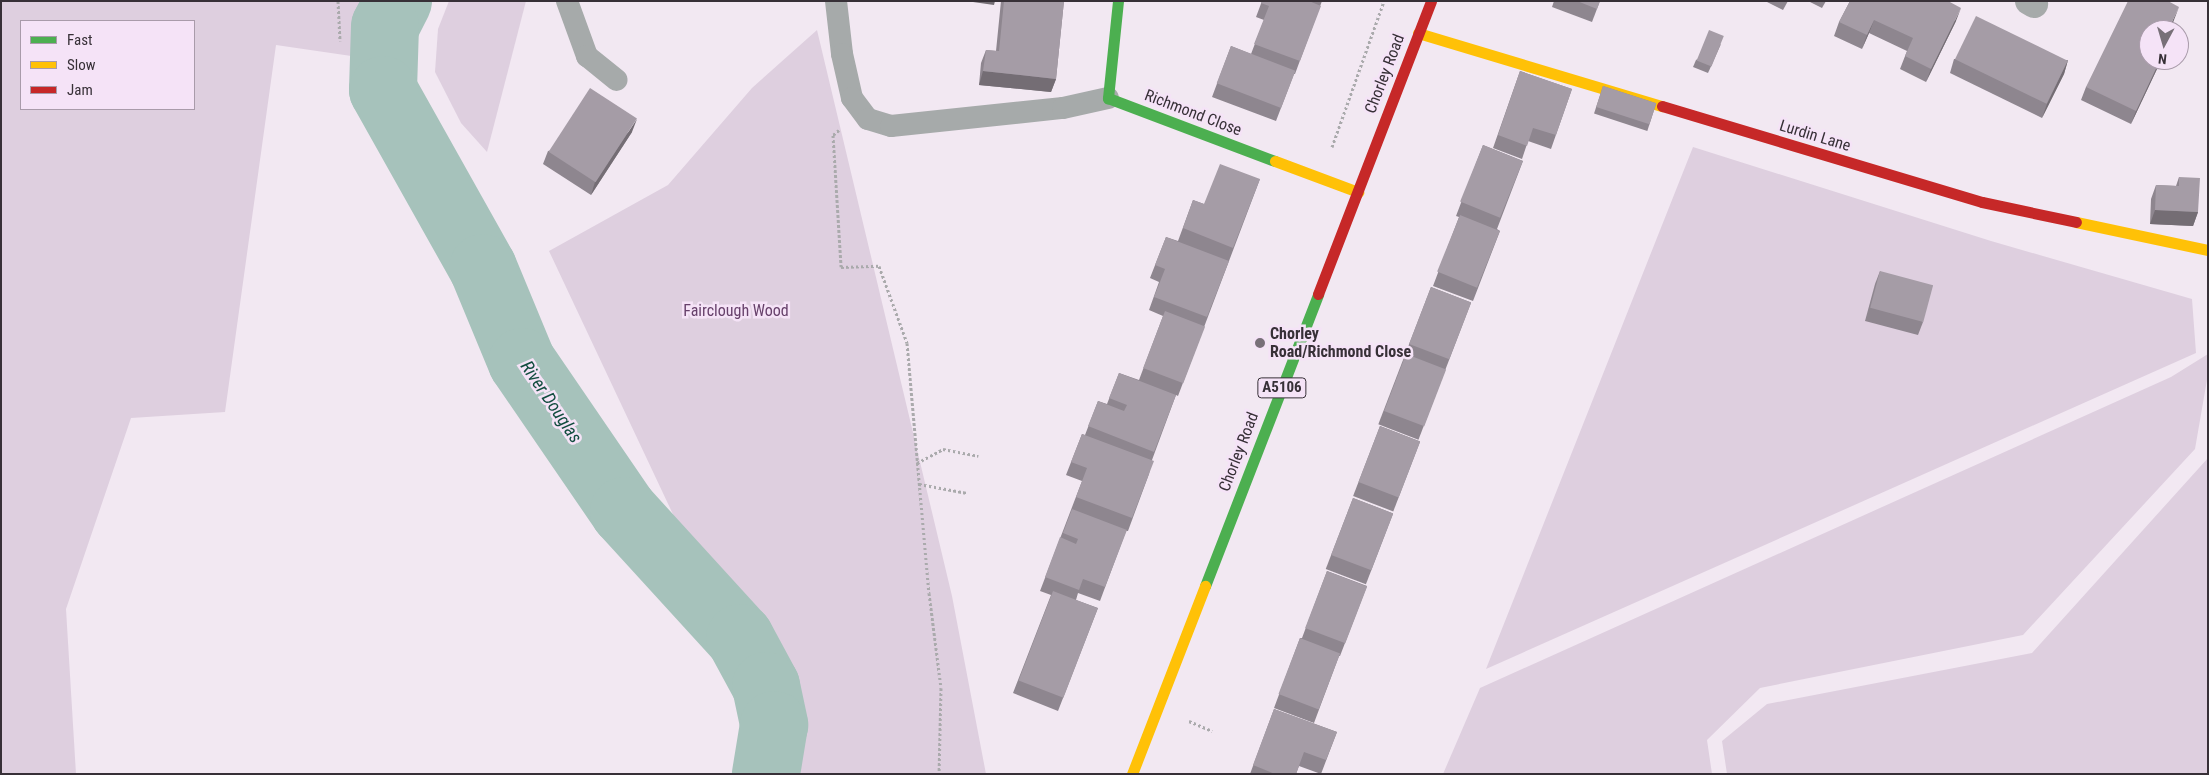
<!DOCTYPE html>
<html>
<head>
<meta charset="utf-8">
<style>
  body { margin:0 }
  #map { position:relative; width:2209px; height:775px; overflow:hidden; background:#f2e8f2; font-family:"Roboto Condensed",sans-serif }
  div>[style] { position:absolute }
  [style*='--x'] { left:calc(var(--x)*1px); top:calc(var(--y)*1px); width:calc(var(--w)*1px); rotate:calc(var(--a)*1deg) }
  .green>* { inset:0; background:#decfdf }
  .river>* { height:68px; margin:-34px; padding:0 34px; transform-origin:34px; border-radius:34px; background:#a6c2bb }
  .path>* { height:3px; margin-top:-1.5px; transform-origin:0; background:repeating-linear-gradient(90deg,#aaaaac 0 2.5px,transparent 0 5px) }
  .lane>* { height:22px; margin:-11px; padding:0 11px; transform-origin:11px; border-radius:11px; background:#a6aaaa }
  .street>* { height:28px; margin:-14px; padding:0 14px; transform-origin:14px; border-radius:14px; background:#a6aaaa }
  .fast>* { height:11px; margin:-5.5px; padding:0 5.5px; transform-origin:5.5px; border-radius:5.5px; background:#4caf50 }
  .slow>* { height:11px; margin:-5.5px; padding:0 5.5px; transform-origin:5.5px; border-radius:5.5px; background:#ffc107 }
  .jam>* { height:11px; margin:-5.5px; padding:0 5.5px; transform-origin:5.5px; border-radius:5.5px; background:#c62828 }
  .wall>* { inset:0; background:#8e868f; transform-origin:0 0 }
  .shaded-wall>* { inset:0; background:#746d74 }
  .building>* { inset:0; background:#a59ca6; transform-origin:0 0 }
  .dots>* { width:14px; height:14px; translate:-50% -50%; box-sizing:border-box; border:2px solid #f5e3f7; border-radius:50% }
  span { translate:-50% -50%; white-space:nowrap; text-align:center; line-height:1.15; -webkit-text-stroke:5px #f5e3f7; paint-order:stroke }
  .shield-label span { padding:1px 4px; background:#f5e3f7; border:1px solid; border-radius:4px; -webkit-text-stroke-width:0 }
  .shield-label { font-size:15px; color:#373037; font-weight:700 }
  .street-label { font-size:16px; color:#373037 }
  .park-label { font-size:16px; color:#67416b }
  .poi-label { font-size:16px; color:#373037; font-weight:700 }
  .left { translate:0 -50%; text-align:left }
  .water-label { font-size:18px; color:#124d3f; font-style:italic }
  .frame { position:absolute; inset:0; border:2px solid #373037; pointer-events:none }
  .legend { position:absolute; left:20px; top:20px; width:175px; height:90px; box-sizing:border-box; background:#f5e3f7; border:1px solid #a99baa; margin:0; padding:6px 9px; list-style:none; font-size:15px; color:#373037 }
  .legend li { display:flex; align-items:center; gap:10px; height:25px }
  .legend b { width:25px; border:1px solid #a99baa }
  .north { position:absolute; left:2139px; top:20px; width:50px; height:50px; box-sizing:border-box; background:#f5e3f7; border:1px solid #a99baa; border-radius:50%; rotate:186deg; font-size:14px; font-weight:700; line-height:20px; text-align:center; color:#373037 }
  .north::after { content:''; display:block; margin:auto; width:18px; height:22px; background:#787078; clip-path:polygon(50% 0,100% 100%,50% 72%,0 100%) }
</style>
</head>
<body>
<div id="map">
  <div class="green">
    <div style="clip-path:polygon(evenodd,1px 1px,385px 1px,374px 21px,365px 58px,276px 45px,225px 412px,131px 418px,66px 609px,76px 774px,1px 774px,1px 1px,194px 21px,194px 109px,21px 109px,21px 21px,194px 21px)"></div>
    <div style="clip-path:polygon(449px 1px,526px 1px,487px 152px,461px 123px,435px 72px,438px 29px)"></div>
    <div style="clip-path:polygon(817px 30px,952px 596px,986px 774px,744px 774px,735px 646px,549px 251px,668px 185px,752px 88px)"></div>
    <div style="clip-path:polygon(1693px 147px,1991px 241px,2192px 299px,2196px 353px,1486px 669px)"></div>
    <div style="clip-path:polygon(2208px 354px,2208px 374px,2195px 449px,2023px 635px,1760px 688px,1707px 740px,1712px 774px,1443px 774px,1480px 688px,2171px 377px)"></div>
    <div style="clip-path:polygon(2208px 458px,2208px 774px,1727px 774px,1722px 741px,1767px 704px,2032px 653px)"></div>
  </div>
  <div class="river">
    <div style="--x:398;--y:1;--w:28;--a:117"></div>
    <div style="--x:385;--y:26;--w:64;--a:91.8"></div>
    <div style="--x:383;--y:90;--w:204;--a:60.7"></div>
    <div style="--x:483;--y:268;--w:102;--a:67.5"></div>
    <div style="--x:522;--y:362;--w:181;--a:55.6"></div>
    <div style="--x:624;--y:511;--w:172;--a:47.6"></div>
    <div style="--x:740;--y:638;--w:55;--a:61.6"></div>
    <div style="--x:766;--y:686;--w:40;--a:78"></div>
    <div style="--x:774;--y:725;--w:50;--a:99.3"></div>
  </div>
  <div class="path">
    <div style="--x:338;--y:1;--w:40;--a:87.1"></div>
    <div style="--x:839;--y:130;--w:8;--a:140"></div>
    <div style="--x:833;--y:135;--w:132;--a:86.5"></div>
    <div style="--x:841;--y:267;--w:38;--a:-2"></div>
    <div style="--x:879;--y:266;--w:82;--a:70"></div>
    <div style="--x:907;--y:343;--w:251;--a:85"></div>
    <div style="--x:929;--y:593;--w:96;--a:82.8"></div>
    <div style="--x:941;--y:688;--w:86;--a:91.3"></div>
    <div style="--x:1332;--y:147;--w:155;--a:-70.4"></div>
    <div style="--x:917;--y:463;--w:30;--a:-28"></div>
    <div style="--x:943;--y:449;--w:36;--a:11"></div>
    <div style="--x:919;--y:484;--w:49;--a:10.6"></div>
    <div style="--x:1189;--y:721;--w:25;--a:23"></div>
  </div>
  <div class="lane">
    <div style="--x:567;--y:1;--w:59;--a:70"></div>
    <div style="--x:587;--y:56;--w:38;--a:39"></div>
    <div style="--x:836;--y:1;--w:53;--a:83.5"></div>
    <div style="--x:842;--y:54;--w:45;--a:77.2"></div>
    <div style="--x:852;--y:98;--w:26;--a:53"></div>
    <div style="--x:868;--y:119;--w:24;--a:17"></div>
    <div style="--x:891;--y:126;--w:173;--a:-6"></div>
    <div style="--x:1063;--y:108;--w:46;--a:-12.5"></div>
  </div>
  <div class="street">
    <div style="--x:2029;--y:1;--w:6;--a:31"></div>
  </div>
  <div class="fast">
    <div style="--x:1118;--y:1;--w:98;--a:95.9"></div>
    <div style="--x:1108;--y:98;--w:178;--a:20.7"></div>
    <div style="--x:1205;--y:586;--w:313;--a:-68.8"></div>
  </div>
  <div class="slow">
    <div style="--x:1418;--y:33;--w:255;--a:16.7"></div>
    <div style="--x:1275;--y:161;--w:89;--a:20.5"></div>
    <div style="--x:2076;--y:222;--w:135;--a:12"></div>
    <div style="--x:1132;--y:774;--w:202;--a:-68.8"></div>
  </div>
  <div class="jam">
    <div style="--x:1662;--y:106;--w:334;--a:16.7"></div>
    <div style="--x:1982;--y:202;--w:96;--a:12"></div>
    <div style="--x:1318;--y:294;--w:314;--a:-68.9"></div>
  </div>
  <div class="wall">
    <div style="clip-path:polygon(1001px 1px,1064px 1px,1056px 79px,1051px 92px,979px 85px,981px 63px,986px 50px,996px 51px)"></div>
    <div style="clip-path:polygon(1262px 1px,1322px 1px,1295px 74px,1294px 74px,1276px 121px,1212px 97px,1231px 46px,1251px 54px,1264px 20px,1256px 17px)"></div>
    <div style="clip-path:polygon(1554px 1px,1600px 1px,1592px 22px,1552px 7px)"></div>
    <div style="clip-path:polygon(1765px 1px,1788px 1px,1783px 10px)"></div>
    <div style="clip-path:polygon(1808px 1px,1826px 1px,1822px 8px)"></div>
    <div style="clip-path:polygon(1850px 1px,1956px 21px,1926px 82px,1900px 69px,1907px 51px,1869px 33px,1862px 49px,1834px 36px,1839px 22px)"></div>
    <div style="clip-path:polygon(2174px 20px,2149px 60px,2161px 60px,2157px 69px,2131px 124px,2081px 100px,2086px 87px)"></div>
    <div style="clip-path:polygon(1721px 44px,1708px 73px,1693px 67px,1696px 60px)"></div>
    <div style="clip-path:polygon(1954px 59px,2068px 60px,2064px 74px,2042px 118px,1950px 73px)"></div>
    <div style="clip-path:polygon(1520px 71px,1572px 89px,1551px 149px,1528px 141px,1522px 159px,1493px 148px)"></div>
    <div style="left:1603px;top:86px;width:56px;height:29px;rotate:18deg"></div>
    <div style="clip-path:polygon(632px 132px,591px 195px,543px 164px,548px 151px)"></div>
    <div style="clip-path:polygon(1483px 145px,1523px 161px,1497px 229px,1500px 231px,1473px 301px,1433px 286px,1459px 217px,1456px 216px)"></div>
    <div style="clip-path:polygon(2179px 177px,2198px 212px,2193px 226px,2150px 224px,2151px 199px,2156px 185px,2176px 186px)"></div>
    <div style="clip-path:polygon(1260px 179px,1178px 396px,1176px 395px,1152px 460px,1149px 474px,1128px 531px,1126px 531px,1100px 601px,1078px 593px,1076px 600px,1098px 608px,1058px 711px,1013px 693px,1051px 595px,1040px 591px,1082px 481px,1066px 475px,1082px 434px,1085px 435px,1098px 401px,1107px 404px,1119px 373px,1139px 380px,1163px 316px,1149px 310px,1159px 282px,1150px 278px,1166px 237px,1178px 241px,1193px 200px,1204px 204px)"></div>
    <div style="clip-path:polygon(1880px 271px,1923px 322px,1918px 335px,1865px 321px,1875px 284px)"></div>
    <div style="left:1431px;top:287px;width:43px;height:147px;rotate:21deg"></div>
    <div style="left:1380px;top:426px;width:43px;height:75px;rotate:21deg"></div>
    <div style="left:1353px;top:498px;width:43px;height:76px;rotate:21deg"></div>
    <div style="clip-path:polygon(1327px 571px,1367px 586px,1340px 656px,1339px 656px,1314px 723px,1274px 708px,1300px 638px,1302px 638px)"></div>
    <div style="clip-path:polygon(1274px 709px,1337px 732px,1321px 774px,1299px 766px,1296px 774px,1250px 774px)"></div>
  </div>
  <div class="shaded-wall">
    <div style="clip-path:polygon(966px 1px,995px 1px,994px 5px)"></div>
    <div style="clip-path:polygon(2179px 7px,2174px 20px,2170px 30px,2168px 30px)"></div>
    <div style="clip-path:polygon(1961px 8px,1956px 21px,1926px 82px,1931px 69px)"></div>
    <div style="clip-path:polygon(1874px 20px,1869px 33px,1862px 49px,1867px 35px)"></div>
    <div style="clip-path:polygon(2068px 60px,2064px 74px,2042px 118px,2047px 104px)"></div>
    <div style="clip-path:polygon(2160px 60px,2157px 69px,2131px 124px,2136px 111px)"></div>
    <div style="clip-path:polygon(983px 71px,1056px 79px,1051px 92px,979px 85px)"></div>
    <div style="clip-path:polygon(637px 119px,632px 132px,591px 195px,595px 182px)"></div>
    <div style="clip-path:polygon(2155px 210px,2198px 212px,2193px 226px,2150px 224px)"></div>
  </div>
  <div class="building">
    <div style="clip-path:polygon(1004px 1px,1064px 1px,1056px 79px,983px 71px,986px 50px,999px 51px)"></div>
    <div style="clip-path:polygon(1262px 1px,1309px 1px,1321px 6px,1300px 61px,1254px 44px,1269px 6px,1261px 3px)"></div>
    <div style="clip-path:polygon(1577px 1px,1600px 1px,1597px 9px)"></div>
    <div style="clip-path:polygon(1850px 1px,1948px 1px,1961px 8px,1931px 69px,1905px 56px,1913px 38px,1874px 20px,1867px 35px,1839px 22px)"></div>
    <div style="clip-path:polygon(2128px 1px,2168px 1px,2179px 7px,2168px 30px,2149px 30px,2149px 60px,2160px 60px,2136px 111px,2086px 87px)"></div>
    <div style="left:1976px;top:16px;width:102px;height:48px;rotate:26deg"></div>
    <div style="left:1709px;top:30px;width:16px;height:33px;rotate:22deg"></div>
    <div style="left:1231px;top:46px;width:69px;height:40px;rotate:21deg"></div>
    <div style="clip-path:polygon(1520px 71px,1572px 89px,1556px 135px,1533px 128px,1527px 146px,1498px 135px)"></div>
    <div style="left:1603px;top:86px;width:56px;height:22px;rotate:18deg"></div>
    <div style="left:590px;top:88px;width:56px;height:76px;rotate:33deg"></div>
    <div style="left:1483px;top:145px;width:43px;height:61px;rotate:22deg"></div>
    <div style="clip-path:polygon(1220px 164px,1260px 179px,1233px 248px,1183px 228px,1193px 200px,1204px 204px)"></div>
    <div style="clip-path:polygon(2179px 177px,2200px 178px,2198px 212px,2155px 210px,2156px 185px,2179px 186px)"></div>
    <div style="left:1460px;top:215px;width:43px;height:61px;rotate:22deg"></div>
    <div style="clip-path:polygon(1166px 237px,1229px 261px,1207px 317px,1154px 297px,1165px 269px,1155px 265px)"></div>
    <div style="left:1880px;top:271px;width:55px;height:38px;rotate:15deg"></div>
    <div style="left:1431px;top:287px;width:43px;height:61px;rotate:21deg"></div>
    <div style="left:1165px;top:311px;width:43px;height:61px;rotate:21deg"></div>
    <div style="left:1406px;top:354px;width:43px;height:61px;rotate:21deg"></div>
    <div style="clip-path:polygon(1119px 373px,1176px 395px,1154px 452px,1088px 426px,1098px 401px,1124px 411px,1127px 405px,1109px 398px)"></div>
    <div style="left:1380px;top:426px;width:43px;height:60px;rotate:21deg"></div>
    <div style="clip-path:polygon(1082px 434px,1154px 461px,1132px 518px,1076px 497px,1087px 468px,1071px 462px)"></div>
    <div style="left:1353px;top:498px;width:43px;height:61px;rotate:21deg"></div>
    <div style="clip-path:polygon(1072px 509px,1127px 530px,1105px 587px,1083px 579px,1079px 590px,1045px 577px,1060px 537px,1076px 544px,1078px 539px,1063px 533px)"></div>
    <div style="left:1327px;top:571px;width:43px;height:61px;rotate:21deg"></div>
    <div style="left:1053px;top:591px;width:48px;height:96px;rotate:21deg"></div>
    <div style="left:1300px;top:638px;width:43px;height:60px;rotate:21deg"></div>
    <div style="clip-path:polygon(1274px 709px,1337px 732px,1326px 760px,1304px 752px,1296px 774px,1275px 774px,1253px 765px)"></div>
  </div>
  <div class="dots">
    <div style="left:1260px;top:343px;background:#787078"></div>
  </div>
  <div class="shield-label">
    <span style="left:1282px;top:388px">A5106</span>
  </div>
  <div class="street-label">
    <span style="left:1385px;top:74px;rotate:-69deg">Chorley Road</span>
    <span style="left:1193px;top:113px;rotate:21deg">Richmond Close</span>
    <span style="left:1815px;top:136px;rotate:17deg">Lurdin Lane</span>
    <span style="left:1239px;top:452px;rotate:-69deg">Chorley Road</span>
  </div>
  <div class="park-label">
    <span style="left:736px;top:311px">Fairclough Wood</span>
  </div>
  <div class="poi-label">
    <span class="left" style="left:1270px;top:343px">Chorley<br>Road/Richmond Close</span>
  </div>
  <div class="water-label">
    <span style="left:551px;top:402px;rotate:56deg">River Douglas</span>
  </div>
  <div class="frame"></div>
  <ul class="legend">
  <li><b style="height:6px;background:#4caf50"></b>Fast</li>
  <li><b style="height:6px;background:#ffc107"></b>Slow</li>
  <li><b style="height:6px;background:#c62828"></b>Jam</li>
  </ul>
  <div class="north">N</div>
</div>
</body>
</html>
